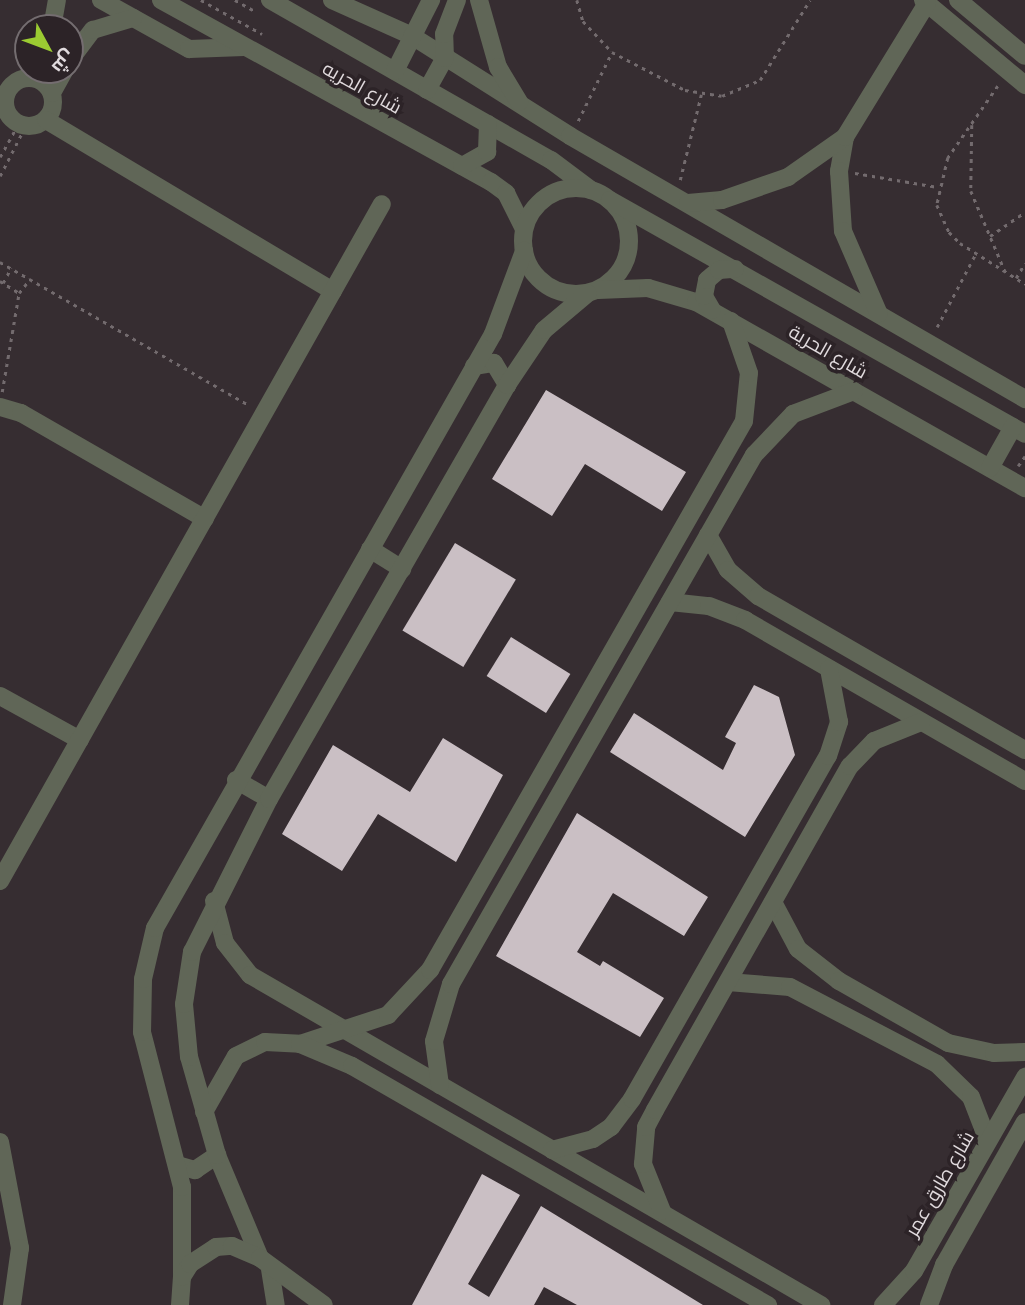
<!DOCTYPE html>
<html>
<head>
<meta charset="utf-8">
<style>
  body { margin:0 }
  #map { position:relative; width:1025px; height:1305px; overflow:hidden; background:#362d31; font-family:Poppins,Cairo,sans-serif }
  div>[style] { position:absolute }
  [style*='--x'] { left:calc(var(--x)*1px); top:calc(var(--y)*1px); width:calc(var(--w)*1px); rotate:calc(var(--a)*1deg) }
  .building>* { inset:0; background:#cabfc4; transform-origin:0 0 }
  .path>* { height:2.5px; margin-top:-1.25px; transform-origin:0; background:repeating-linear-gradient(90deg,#736b6e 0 3.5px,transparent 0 8.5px) }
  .minor>* { height:18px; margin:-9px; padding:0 9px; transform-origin:9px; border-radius:9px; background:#606657 }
  .minor>.ring { margin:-9px; padding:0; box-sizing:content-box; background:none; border:18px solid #606657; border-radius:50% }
  span { translate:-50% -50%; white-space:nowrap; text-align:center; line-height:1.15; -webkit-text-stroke:7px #2c2327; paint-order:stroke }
  .street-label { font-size:19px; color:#e1dbde }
  .north { position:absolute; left:14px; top:14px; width:70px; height:70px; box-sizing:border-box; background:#2c2327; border:2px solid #746d70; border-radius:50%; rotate:131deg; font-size:19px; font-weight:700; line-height:28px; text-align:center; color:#e1dbde }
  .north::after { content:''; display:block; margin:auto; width:24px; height:32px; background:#9bcb32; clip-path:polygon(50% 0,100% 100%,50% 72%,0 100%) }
</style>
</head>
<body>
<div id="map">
  <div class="building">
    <div style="clip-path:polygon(546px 390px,686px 472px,662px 511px,585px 464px,552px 516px,492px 479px)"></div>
    <div style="left:455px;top:543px;width:71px;height:102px;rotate:31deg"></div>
    <div style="left:511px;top:637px;width:70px;height:46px;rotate:32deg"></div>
    <div style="clip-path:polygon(754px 685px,779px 697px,795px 755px,745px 837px,610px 752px,634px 713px,723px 770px,736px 743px,725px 737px)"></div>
    <div style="clip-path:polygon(443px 738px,503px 775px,456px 862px,378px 814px,342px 871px,282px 834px,333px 745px,410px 792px)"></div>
    <div style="clip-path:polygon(577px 813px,708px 897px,684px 936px,613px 893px,577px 952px,600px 966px,603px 961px,664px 998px,640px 1037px,496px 956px)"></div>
    <div style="clip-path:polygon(482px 1174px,520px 1195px,468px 1284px,489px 1297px,541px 1206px,703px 1305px,577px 1305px,544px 1287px,534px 1305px,412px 1305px)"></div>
  </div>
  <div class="path">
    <div style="--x:201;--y:0;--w:70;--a:29.1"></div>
    <div style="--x:235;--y:0;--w:25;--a:29"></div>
    <div style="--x:577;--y:0;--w:22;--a:74"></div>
    <div style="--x:583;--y:21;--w:42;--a:46.9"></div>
    <div style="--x:612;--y:52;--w:82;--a:27.5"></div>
    <div style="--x:685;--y:90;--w:37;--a:9"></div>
    <div style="--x:722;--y:96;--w:41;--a:-22.8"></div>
    <div style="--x:760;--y:80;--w:94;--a:-58"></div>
    <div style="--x:998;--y:86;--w:88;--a:124.8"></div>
    <div style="--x:948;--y:158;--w:48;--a:103.2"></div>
    <div style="--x:937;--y:205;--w:30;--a:66"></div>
    <div style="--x:949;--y:232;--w:16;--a:45"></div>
    <div style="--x:960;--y:243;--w:77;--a:32.2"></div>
    <div style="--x:578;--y:121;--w:77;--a:-63.8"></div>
    <div style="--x:972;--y:125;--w:66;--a:90.9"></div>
    <div style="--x:971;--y:191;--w:87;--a:67"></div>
    <div style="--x:0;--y:157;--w:37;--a:-61"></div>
    <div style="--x:855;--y:173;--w:84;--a:9.6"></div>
    <div style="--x:0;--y:176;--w:55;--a:-63"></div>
    <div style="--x:680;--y:180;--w:88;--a:-76.1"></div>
    <div style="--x:990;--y:236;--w:42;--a:-34.4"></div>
    <div style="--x:0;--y:262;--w:287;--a:29.9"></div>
    <div style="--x:1016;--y:278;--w:17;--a:-59"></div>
    <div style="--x:0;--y:281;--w:22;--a:32"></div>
    <div style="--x:3;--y:283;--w:17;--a:-62"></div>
    <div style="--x:937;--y:327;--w:84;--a:-62.2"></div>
    <div style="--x:2;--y:392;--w:100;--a:-80.3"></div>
    <div style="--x:19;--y:293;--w:18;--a:-52"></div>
    <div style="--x:1018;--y:466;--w:12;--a:-55"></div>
  </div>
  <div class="minor">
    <div style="--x:101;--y:0;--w:101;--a:29.1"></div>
    <div style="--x:189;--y:49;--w:55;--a:-2.1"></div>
    <div style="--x:161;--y:0;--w:377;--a:28.9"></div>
    <div style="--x:491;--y:182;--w:19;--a:36"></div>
    <div style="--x:506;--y:193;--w:40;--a:63.4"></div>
    <div style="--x:270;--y:0;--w:323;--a:29.7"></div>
    <div style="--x:551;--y:160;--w:50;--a:36.9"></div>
    <div style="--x:332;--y:0;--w:88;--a:24.2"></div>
    <div style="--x:412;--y:36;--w:187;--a:32.3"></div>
    <div style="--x:570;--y:136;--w:526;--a:30.03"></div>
    <div style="--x:479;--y:0;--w:70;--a:74.2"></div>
    <div style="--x:498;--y:67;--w:41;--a:59"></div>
    <div style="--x:923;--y:0;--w:133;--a:39.8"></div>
    <div style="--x:958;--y:0;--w:87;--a:39.9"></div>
    <div style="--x:52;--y:28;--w:28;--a:-80"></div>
    <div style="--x:70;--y:60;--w:38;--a:-53"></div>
    <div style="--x:93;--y:30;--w:42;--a:-16.7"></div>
    <div style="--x:395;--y:71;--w:80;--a:-63.1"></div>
    <div class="ring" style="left:5px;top:78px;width:30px;height:30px"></div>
    <div style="--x:427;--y:90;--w:37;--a:-61"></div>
    <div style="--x:445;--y:58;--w:24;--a:-92"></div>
    <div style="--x:444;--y:34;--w:36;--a:-69"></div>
    <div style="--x:52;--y:93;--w:26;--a:-61"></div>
    <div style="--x:46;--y:120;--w:334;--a:30.8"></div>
    <div style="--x:845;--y:137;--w:35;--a:100"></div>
    <div style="--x:839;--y:171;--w:60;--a:86.2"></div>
    <div style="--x:843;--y:231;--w:90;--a:66.6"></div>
    <div style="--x:462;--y:166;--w:29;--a:-29"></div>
    <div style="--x:487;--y:152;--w:28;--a:-88"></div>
    <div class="ring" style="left:523px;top:188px;width:88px;height:88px"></div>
    <div style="--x:610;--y:200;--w:476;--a:29.4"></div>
    <div style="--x:688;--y:203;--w:34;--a:-5"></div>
    <div style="--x:722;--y:200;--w:70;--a:-19.2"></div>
    <div style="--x:788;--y:177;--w:70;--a:-35.1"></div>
    <div style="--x:845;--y:137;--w:157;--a:-58.5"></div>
    <div style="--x:598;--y:290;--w:50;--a:-2.3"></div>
    <div style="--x:648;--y:288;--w:50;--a:16.3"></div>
    <div style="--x:696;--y:302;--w:378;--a:29.5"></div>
    <div style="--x:712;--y:310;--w:16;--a:-120"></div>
    <div style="--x:704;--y:296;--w:16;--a:-79"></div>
    <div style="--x:707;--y:280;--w:16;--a:-40"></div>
    <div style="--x:719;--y:270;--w:16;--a:-4"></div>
    <div style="--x:474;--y:366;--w:20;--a:-9"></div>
    <div style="--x:494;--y:363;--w:26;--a:59"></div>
    <div style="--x:0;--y:407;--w:22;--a:16"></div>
    <div style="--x:21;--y:413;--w:212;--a:29.9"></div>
    <div style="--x:990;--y:468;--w:47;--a:-60.7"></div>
    <div style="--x:708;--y:535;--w:40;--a:60.3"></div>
    <div style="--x:728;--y:570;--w:40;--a:41"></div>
    <div style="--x:758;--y:596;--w:308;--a:30"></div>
    <div style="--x:370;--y:549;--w:38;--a:32"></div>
    <div style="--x:670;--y:602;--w:39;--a:6"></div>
    <div style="--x:709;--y:606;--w:39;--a:21"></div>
    <div style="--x:745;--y:620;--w:323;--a:29.9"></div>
    <div style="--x:0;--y:696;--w:91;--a:28.8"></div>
    <div style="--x:236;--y:780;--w:38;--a:30"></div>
    <div style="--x:0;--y:881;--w:777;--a:-60.57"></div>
    <div style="--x:214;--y:901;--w:43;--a:75.3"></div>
    <div style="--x:225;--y:943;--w:41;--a:52"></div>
    <div style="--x:250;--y:975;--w:660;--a:30.03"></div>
    <div style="--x:773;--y:902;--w:53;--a:62"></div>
    <div style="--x:798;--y:949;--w:52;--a:38"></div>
    <div style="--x:839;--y:981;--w:125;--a:29.6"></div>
    <div style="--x:948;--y:1043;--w:47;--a:12.3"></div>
    <div style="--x:994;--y:1053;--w:31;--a:-2"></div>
    <div style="--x:728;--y:982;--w:62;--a:4.6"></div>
    <div style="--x:790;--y:987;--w:166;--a:27.6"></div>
    <div style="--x:937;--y:1064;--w:47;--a:44.1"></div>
    <div style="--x:971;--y:1097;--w:47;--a:68.9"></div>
    <div style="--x:300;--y:1044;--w:93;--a:-18.2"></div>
    <div style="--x:388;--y:1015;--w:62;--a:-47"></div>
    <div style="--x:430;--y:970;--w:632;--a:-60.23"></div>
    <div style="--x:744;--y:421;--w:48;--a:-84.1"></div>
    <div style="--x:749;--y:373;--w:55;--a:-109.1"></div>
    <div style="--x:440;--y:1085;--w:44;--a:-97.8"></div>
    <div style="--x:434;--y:1041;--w:59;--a:-73.4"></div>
    <div style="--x:451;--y:984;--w:610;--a:-60.2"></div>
    <div style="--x:754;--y:455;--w:57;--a:-46.4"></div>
    <div style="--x:793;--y:414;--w:65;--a:-20.7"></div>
    <div style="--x:204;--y:1112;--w:64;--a:-60.3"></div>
    <div style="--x:236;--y:1056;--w:32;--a:-26"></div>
    <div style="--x:265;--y:1042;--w:35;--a:3"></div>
    <div style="--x:300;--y:1044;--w:56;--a:22.9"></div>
    <div style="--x:352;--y:1066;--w:480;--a:29.9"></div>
    <div style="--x:0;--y:1142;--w:108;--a:79.3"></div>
    <div style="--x:20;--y:1248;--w:58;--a:98"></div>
    <div style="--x:552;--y:1150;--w:42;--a:-15"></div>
    <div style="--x:593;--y:1139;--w:22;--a:-34"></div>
    <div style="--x:611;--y:1127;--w:35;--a:-53"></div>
    <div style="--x:632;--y:1099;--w:395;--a:-60.3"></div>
    <div style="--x:828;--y:756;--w:36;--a:-72"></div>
    <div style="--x:839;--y:722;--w:54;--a:-100.7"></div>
    <div style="--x:177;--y:1165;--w:19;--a:16"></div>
    <div style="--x:195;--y:1170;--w:27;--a:-34"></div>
    <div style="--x:662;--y:1211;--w:51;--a:-112"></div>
    <div style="--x:643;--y:1164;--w:37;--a:-85"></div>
    <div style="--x:646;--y:1127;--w:19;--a:-62"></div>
    <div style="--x:655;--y:1110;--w:395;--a:-60.5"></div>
    <div style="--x:850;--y:766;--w:35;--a:-46"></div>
    <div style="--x:874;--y:741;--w:51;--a:-22"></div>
    <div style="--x:260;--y:1258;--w:112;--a:-112.7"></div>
    <div style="--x:217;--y:1155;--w:102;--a:-105.9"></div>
    <div style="--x:189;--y:1057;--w:53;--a:-95.4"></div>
    <div style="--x:184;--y:1004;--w:53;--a:-81.3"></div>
    <div style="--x:192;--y:952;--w:171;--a:-63.3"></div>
    <div style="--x:269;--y:799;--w:478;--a:-60.1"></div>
    <div style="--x:507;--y:385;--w:66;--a:-56.1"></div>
    <div style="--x:544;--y:330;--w:57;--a:-40.1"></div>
    <div style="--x:270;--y:1269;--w:36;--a:81"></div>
    <div style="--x:182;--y:1277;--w:90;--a:-90"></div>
    <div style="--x:182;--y:1187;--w:160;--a:-104.5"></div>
    <div style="--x:142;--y:1032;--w:53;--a:-88.9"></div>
    <div style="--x:143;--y:979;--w:52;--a:-76.8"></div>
    <div style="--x:155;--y:928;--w:683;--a:-60.36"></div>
    <div style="--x:493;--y:334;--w:89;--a:-69.5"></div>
    <div style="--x:180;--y:1305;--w:28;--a:-86"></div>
    <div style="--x:182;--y:1277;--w:15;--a:-58"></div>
    <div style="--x:190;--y:1264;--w:31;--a:-33"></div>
    <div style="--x:216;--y:1247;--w:16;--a:-4"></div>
    <div style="--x:232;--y:1246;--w:30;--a:23"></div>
    <div style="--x:260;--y:1258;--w:79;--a:36.3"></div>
    <div style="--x:883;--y:1305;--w:46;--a:-47.6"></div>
    <div style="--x:914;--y:1271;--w:224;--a:-60.2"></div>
    <div style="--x:929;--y:1305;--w:43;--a:-69.4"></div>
    <div style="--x:944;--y:1265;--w:164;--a:-60.5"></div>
  </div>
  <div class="street-label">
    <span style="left:362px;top:88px;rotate:29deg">شارع الحريه</span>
    <span style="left:828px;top:352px;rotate:30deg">شارع الحرية</span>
    <span style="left:940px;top:1184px;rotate:-60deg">شارع طارق عمر</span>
  </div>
  <div class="north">ش</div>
</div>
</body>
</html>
